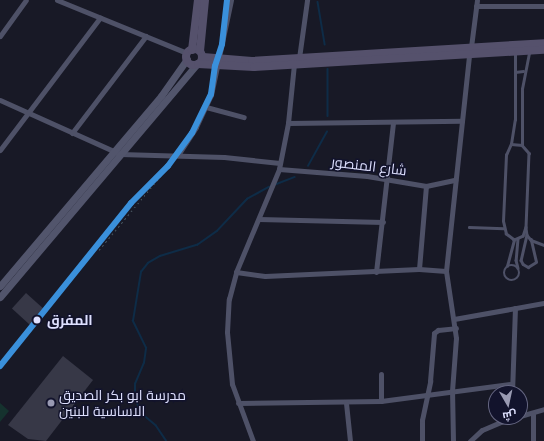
<!DOCTYPE html>
<html>
<head>
<meta charset="utf-8">
<style>
  body { margin:0 }
  #map { position:relative; width:544px; height:441px; overflow:hidden; background:#181926; font-family:"DM Sans",Cairo,sans-serif }
  div>[style] { position:absolute }
  [style*='--x'] { left:calc(var(--x)*1px); top:calc(var(--y)*1px); width:calc(var(--w)*1px); rotate:calc(var(--a)*1deg) }
  .green>* { inset:0; background:#15322e }
  .stream>* { height:1.5px; margin:-0.75px; padding:0 0.75px; transform-origin:0.75px; border-radius:0.75px; background:#0e2c47 }
  .building>* { inset:0; background:#373847; transform-origin:0 0 }
  .path>* { height:1px; margin-top:-0.5px; transform-origin:0; background:repeating-linear-gradient(90deg,#46555f 0 2px,transparent 0 5px) }
  .service>* { height:2.5px; margin:-1.25px; padding:0 1.25px; transform-origin:1.25px; border-radius:1.25px; background:#4e5167 }
  .service>.ring { margin:-1.25px; padding:0; box-sizing:content-box; background:none; border:2.5px solid #4e5167; border-radius:50% }
  .minor>* { height:5px; margin:-2.5px; padding:0 2.5px; transform-origin:2.5px; border-radius:2.5px; background:#4e5167 }
  .secondary>* { height:7px; margin:-3.5px; padding:0 3.5px; transform-origin:3.5px; border-radius:3.5px; background:#52556c }
  .primary>* { height:8px; margin:-4px; padding:0 4px; transform-origin:4px; border-radius:4px; background:#55516c }
  .primary>.ring { margin:-4px; padding:0; box-sizing:content-box; background:none; border:8px solid #55516c; border-radius:50% }
  .rail-1>* { height:6px; margin:-3px; padding:0 3px; transform-origin:3px; border-radius:3px; background:#3a90db }
  .dots>* { width:11px; height:11px; translate:-50% -50%; box-sizing:border-box; border:2px solid #12132c; border-radius:50% }
  span { translate:-50% -50%; white-space:nowrap; text-align:center; line-height:1.15; -webkit-text-stroke:3px #12132c; paint-order:stroke }
  .street-label { font-size:14px; color:#dee0fe }
  .stop-label { font-size:14px; color:#dee0fe; font-weight:700 }
  .left { translate:0 -50%; text-align:left }
  .poi-label { font-size:14px; color:#dee0fe }
  .north { position:absolute; left:488px; top:385px; width:40px; height:40px; box-sizing:border-box; background:#12132c; border:1px solid #646580; border-radius:50%; rotate:171deg; font-size:11px; font-weight:700; line-height:16px; text-align:center; color:#dee0fe }
  .north::after { content:''; display:block; margin:auto; width:14px; height:18px; background:#999ab2; clip-path:polygon(50% 0,100% 100%,50% 72%,0 100%) }
</style>
</head>
<body>
<div id="map">
  <div class="green">
    <div style="clip-path:polygon(0 403px,9px 411px,0 422px)"></div>
  </div>
  <div class="stream">
    <div style="--x:318;--y:2;--w:43;--a:80.5"></div>
    <div style="--x:328;--y:69;--w:47;--a:90"></div>
    <div style="--x:308;--y:166;--w:39;--a:-61"></div>
    <div style="--x:274;--y:185;--w:22;--a:-21"></div>
    <div style="--x:166;--y:441;--w:18;--a:-124"></div>
    <div style="--x:156;--y:426;--w:17;--a:-140"></div>
    <div style="--x:143;--y:415;--w:17;--a:-118"></div>
    <div style="--x:135;--y:400;--w:16;--a:-90"></div>
    <div style="--x:135;--y:384;--w:23;--a:-67"></div>
    <div style="--x:144;--y:363;--w:15;--a:-82"></div>
    <div style="--x:146;--y:348;--w:30;--a:-116"></div>
    <div style="--x:133;--y:321;--w:50;--a:-80.7"></div>
    <div style="--x:141;--y:272;--w:11;--a:-52"></div>
    <div style="--x:148;--y:263;--w:14;--a:-30"></div>
    <div style="--x:160;--y:256;--w:39;--a:-17"></div>
    <div style="--x:197;--y:245;--w:24;--a:-35"></div>
    <div style="--x:217;--y:231;--w:44;--a:-46.8"></div>
    <div style="--x:247;--y:199;--w:25;--a:-29"></div>
  </div>
  <div class="building">
    <div style="left:26px;top:293px;width:24px;height:21px;rotate:42deg"></div>
    <div style="clip-path:polygon(63px 356px,93px 380px,46px 441px,28px 439px,8px 425px)"></div>
  </div>
  <div class="path">
    <div style="--x:99;--y:250;--w:117;--a:-50.2"></div>
  </div>
  <div class="service">
    <div style="--x:515;--y:72;--w:8;--a:-7"></div>
    <div style="--x:511;--y:144;--w:11;--a:5"></div>
    <div style="--x:522;--y:145;--w:11;--a:49"></div>
    <div style="--x:529;--y:153;--w:74;--a:92.3"></div>
    <div style="--x:526;--y:227;--w:9;--a:108"></div>
    <div style="--x:523;--y:236;--w:10;--a:156"></div>
    <div style="--x:514;--y:240;--w:10;--a:-143"></div>
    <div style="--x:506;--y:234;--w:13;--a:-103"></div>
    <div style="--x:503;--y:221;--w:66;--a:-87.4"></div>
    <div style="--x:506;--y:155;--w:12;--a:-66"></div>
    <div style="--x:511;--y:144;--w:24;--a:-81"></div>
    <div style="--x:515;--y:120;--w:66;--a:-90"></div>
    <div style="--x:522;--y:145;--w:56;--a:-90"></div>
    <div style="--x:522;--y:89;--w:38;--a:-79"></div>
    <div style="--x:469;--y:227;--w:34;--a:2"></div>
    <div style="--x:526;--y:228;--w:7;--a:82"></div>
    <div style="--x:527;--y:235;--w:6;--a:51"></div>
    <div style="--x:531;--y:240;--w:14;--a:21"></div>
    <div style="--x:527;--y:235;--w:26;--a:103"></div>
    <div style="--x:521;--y:260;--w:4;--a:63"></div>
    <div style="--x:523;--y:264;--w:6;--a:31"></div>
    <div style="--x:528;--y:267;--w:9;--a:-32"></div>
    <div style="--x:536;--y:262;--w:23;--a:-103"></div>
    <div style="--x:518;--y:239;--w:21;--a:95"></div>
    <div style="--x:516;--y:260;--w:8;--a:76"></div>
    <div class="ring" style="left:504px;top:265px;width:13.5px;height:13.5px"></div>
    <div style="--x:507;--y:266;--w:27;--a:-75"></div>
  </div>
  <div class="minor">
    <div style="--x:57;--y:0;--w:140;--a:22.2"></div>
    <div style="--x:476;--y:6;--w:68;--a:0"></div>
    <div style="--x:0;--y:36;--w:44;--a:-54.2"></div>
    <div style="--x:471;--y:47;--w:47;--a:-82.7"></div>
    <div style="--x:299;--y:58;--w:59;--a:-82.1"></div>
    <div style="--x:0;--y:100;--w:132;--a:24.2"></div>
    <div style="--x:120;--y:154;--w:104;--a:1.7"></div>
    <div style="--x:224;--y:157;--w:56;--a:6.1"></div>
    <div style="--x:206;--y:107;--w:39;--a:15"></div>
    <div style="--x:288;--y:123;--w:174;--a:-0.7"></div>
    <div style="--x:72;--y:133;--w:122;--a:-52.7"></div>
    <div style="--x:0;--y:150;--w:166;--a:-52.9"></div>
    <div style="--x:178;--y:155;--w:33;--a:-57"></div>
    <div style="--x:196;--y:127;--w:35;--a:-65"></div>
    <div style="--x:211;--y:95;--w:97;--a:-78.1"></div>
    <div style="--x:279;--y:169;--w:88;--a:4.5"></div>
    <div style="--x:367;--y:176;--w:60;--a:9.6"></div>
    <div style="--x:426;--y:186;--w:30;--a:-12"></div>
    <div style="--x:259;--y:219;--w:124;--a:1.4"></div>
    <div style="--x:419;--y:269;--w:83;--a:-85.2"></div>
    <div style="--x:236;--y:272;--w:29;--a:8"></div>
    <div style="--x:265;--y:276;--w:154;--a:-2.6"></div>
    <div style="--x:419;--y:269;--w:27;--a:4"></div>
    <div style="--x:376;--y:272;--w:150;--a:-83.5"></div>
    <div style="--x:454;--y:319;--w:91;--a:-10.1"></div>
    <div style="--x:512;--y:393;--w:85;--a:-88"></div>
    <div style="--x:381;--y:401;--w:27;--a:-90"></div>
    <div style="--x:238;--y:403;--w:143;--a:-0.8"></div>
    <div style="--x:381;--y:401;--w:131;--a:-7.5"></div>
    <div style="--x:346;--y:403;--w:38;--a:84"></div>
    <div style="--x:520;--y:416;--w:25;--a:-16"></div>
    <div style="--x:253;--y:441;--w:61;--a:-110.2"></div>
    <div style="--x:232;--y:384;--w:52;--a:-95.5"></div>
    <div style="--x:227;--y:332;--w:33;--a:-87"></div>
    <div style="--x:229;--y:299;--w:28;--a:-75"></div>
    <div style="--x:236;--y:272;--w:112;--a:-67.3"></div>
    <div style="--x:279;--y:169;--w:47;--a:-78.9"></div>
    <div style="--x:288;--y:123;--w:59;--a:-84.2"></div>
    <div style="--x:422;--y:441;--w:21;--a:-90"></div>
    <div style="--x:422;--y:420;--w:40;--a:-78"></div>
    <div style="--x:430;--y:381;--w:48;--a:-85.2"></div>
    <div style="--x:434;--y:333;--w:5;--a:-37"></div>
    <div style="--x:438;--y:330;--w:18;--a:-6"></div>
    <div style="--x:453;--y:441;--w:50;--a:-91.1"></div>
    <div style="--x:452;--y:391;--w:53;--a:-85.7"></div>
    <div style="--x:456;--y:338;--w:68;--a:-98.5"></div>
    <div style="--x:446;--y:271;--w:218;--a:-83.9"></div>
    <div style="--x:470;--y:441;--w:16;--a:-43"></div>
    <div style="--x:482;--y:430;--w:34;--a:-23"></div>
    <div style="--x:533;--y:441;--w:27;--a:-90"></div>
  </div>
  <div class="secondary">
    <div style="--x:0;--y:286;--w:249;--a:-49.7"></div>
    <div style="--x:161;--y:96;--w:45;--a:-54.9"></div>
    <div style="--x:0;--y:297;--w:304;--a:-49.8"></div>
  </div>
  <div class="primary">
    <div class="ring" style="left:186px;top:49px;width:8px;height:8px"></div>
    <div style="--x:192;--y:50;--w:50;--a:-83.2"></div>
    <div style="--x:200;--y:51;--w:51;--a:-84.4"></div>
    <div style="--x:203;--y:57;--w:49;--a:4.7"></div>
    <div style="--x:252;--y:61;--w:293;--a:-3.5"></div>
    <div style="--x:198;--y:64;--w:56;--a:3.1"></div>
    <div style="--x:254;--y:67;--w:290;--a:-3.4"></div>
  </div>
  <div class="rail-1">
    <div style="--x:0;--y:366;--w:209;--a:-51.2"></div>
    <div style="--x:131;--y:203;--w:52;--a:-45"></div>
    <div style="--x:168;--y:166;--w:41;--a:-54"></div>
    <div style="--x:192;--y:133;--w:43;--a:-64"></div>
    <div style="--x:211;--y:94;--w:28;--a:-82"></div>
    <div style="--x:215;--y:66;--w:23;--a:-72"></div>
    <div style="--x:222;--y:44;--w:44;--a:-83.5"></div>
  </div>
  <div class="dots">
    <div style="left:37px;top:320px;background:#dee0fe"></div>
    <div style="left:51px;top:403px;background:#999ab2"></div>
  </div>
  <div class="street-label">
    <span style="left:369px;top:166px;rotate:7deg">شارع المنصور</span>
  </div>
  <div class="stop-label">
    <span class="left" style="left:47px;top:320px">المفرق</span>
  </div>
  <div class="poi-label">
    <span class="left" style="left:59px;top:403px">مدرسة ابو بكر الصديق<br>الاساسية للبنين</span>
  </div>
  <div class="north">ش</div>
</div>
</body>
</html>
